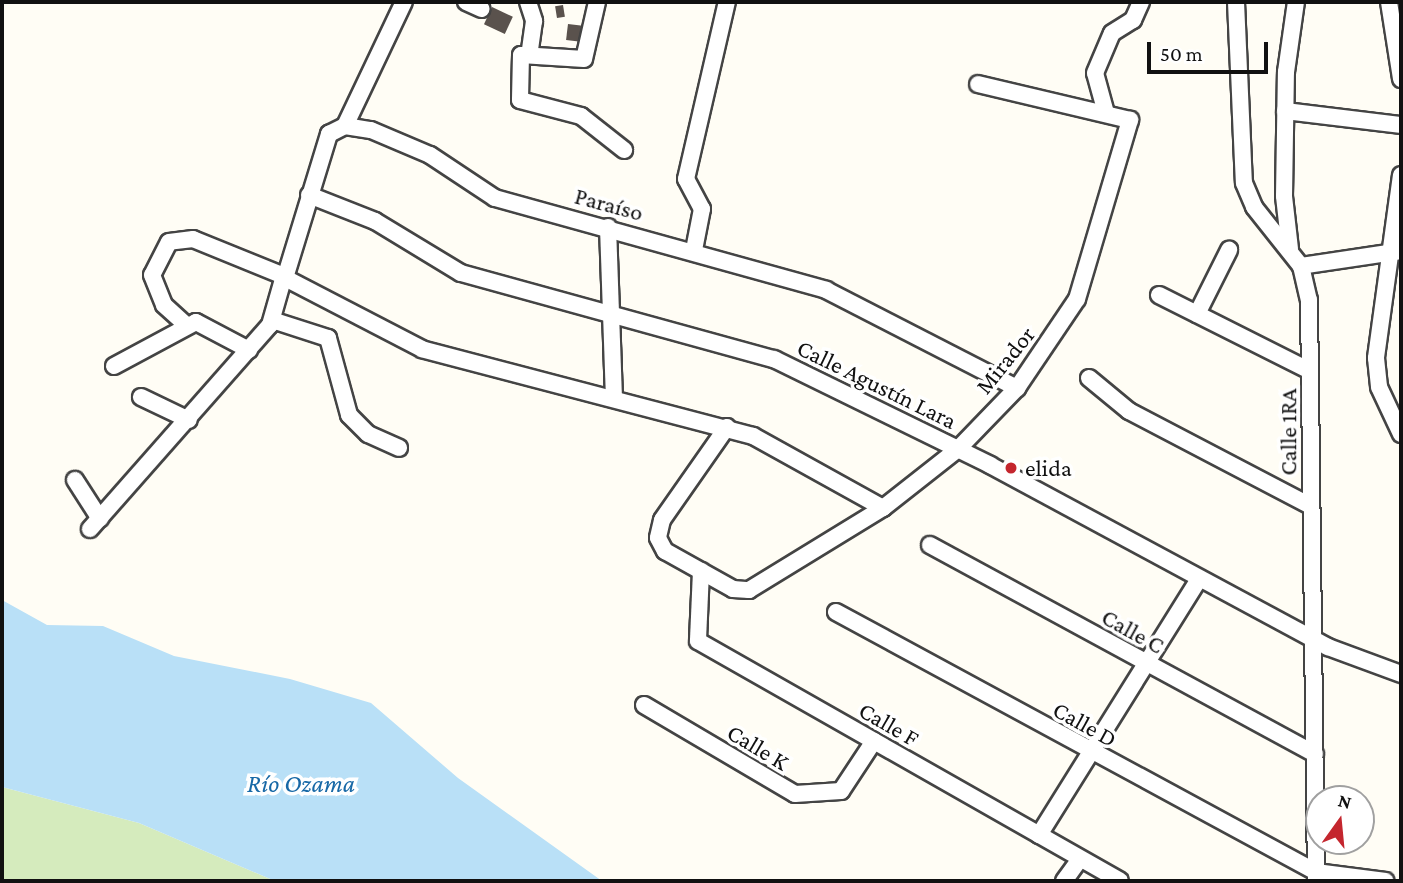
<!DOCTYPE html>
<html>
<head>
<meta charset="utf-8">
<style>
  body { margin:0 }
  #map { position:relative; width:1403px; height:883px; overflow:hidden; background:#fffdf5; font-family:"Crimson Pro",serif }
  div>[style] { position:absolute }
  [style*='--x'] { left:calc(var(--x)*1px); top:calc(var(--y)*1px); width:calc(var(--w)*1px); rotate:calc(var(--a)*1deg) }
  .green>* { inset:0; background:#d5ebbd }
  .water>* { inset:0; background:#b9e0f7 }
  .building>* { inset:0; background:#5a524d; transform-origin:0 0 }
  .roads { filter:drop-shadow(2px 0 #444) drop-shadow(-2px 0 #444) drop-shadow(0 2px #444) drop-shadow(0 -2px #444) }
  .minor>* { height:16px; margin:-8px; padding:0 8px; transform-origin:8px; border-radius:8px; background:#fff }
  .dots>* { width:19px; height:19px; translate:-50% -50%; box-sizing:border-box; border:4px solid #fff; border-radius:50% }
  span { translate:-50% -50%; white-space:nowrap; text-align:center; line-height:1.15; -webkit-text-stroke:7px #fff; paint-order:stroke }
  .street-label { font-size:24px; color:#111 }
  .poi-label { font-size:24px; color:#111 }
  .left { translate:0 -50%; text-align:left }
  .water-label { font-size:26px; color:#1768a6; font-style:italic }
  .frame { position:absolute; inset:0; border:4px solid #111; pointer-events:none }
  .north { position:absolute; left:1305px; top:785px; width:70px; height:70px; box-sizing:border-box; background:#fff; border:2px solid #a0a0a0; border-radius:50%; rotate:15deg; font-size:19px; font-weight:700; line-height:28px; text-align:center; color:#111 }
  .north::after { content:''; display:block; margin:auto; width:24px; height:32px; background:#c4262e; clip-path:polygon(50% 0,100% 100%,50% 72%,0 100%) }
  .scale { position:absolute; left:1147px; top:42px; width:121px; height:32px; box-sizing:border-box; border:4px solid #111; border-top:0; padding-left:9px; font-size:21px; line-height:24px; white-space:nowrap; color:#111; -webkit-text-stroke:5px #fff; paint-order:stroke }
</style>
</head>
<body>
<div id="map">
  <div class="green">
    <div style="clip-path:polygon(2px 787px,139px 823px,275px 881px,2px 881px)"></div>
  </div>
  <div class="water">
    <div style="clip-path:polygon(2px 600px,47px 625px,103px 626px,174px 656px,290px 679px,371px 703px,458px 778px,602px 881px,275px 881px,139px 823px,2px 787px)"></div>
  </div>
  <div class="building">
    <div style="left:563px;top:5px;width:12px;height:8px;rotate:81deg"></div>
    <div style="left:492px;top:7px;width:23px;height:19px;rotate:25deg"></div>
    <div style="left:568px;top:24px;width:17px;height:16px;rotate:7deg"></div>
  </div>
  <div class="roads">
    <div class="minor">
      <div style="--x:466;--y:2;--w:17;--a:24"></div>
      <div style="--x:528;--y:2;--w:20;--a:72"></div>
      <div style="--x:534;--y:21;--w:34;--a:98"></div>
      <div style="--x:597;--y:2;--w:58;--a:102.8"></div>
      <div style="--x:584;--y:59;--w:63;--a:-176.4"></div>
      <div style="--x:521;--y:55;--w:45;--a:91.3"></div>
      <div style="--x:520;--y:100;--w:63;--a:14.7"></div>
      <div style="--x:581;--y:116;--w:55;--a:38.3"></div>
      <div style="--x:1236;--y:2;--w:181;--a:87.5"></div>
      <div style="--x:1244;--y:183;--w:26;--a:67"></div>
      <div style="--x:1254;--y:207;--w:75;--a:51.5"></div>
      <div style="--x:1301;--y:266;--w:35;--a:77"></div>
      <div style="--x:1309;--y:300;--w:581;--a:89.31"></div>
      <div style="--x:1389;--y:2;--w:78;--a:81.1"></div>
      <div style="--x:1285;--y:111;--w:117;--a:6.9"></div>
      <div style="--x:1106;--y:113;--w:41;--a:-105.4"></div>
      <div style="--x:1095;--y:73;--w:43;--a:-67"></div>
      <div style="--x:1112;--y:33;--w:25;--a:-32"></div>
      <div style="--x:1133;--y:20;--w:20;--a:-66"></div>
      <div style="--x:345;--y:126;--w:137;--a:-64.6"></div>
      <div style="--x:1401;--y:175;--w:185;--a:97.8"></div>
      <div style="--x:1376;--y:358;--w:29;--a:84"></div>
      <div style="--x:1379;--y:387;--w:52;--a:64.9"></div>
      <div style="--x:309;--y:195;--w:71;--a:21.5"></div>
      <div style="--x:375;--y:221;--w:100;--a:31.2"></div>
      <div style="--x:461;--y:273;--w:325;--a:15.4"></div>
      <div style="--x:774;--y:359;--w:241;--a:26.1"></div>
      <div style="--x:990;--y:465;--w:384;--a:28.3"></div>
      <div style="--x:1328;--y:647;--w:78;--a:20.3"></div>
      <div style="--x:608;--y:227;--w:171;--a:88"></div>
      <div style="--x:1290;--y:249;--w:53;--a:-96.5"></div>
      <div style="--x:1284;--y:196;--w:124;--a:-89.1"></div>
      <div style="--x:1286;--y:72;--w:71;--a:-81.9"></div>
      <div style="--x:694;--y:250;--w:42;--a:-79"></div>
      <div style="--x:702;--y:209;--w:34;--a:-118"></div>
      <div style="--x:686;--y:179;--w:182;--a:-77"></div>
      <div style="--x:1301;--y:266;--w:101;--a:-8.5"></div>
      <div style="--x:1159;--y:295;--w:169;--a:26.7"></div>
      <div style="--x:1197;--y:314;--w:72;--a:-63.4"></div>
      <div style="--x:272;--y:320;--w:59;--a:17.8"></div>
      <div style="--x:328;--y:338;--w:80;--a:74.7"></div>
      <div style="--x:349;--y:415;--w:27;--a:45"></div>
      <div style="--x:368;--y:434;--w:34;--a:24"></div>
      <div style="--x:114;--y:366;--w:93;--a:-28.2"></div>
      <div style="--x:196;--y:322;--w:60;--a:27.8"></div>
      <div style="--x:1089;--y:378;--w:52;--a:39.5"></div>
      <div style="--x:1129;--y:411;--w:205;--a:27.6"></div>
      <div style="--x:141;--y:397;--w:53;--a:25.6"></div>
      <div style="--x:727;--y:427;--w:113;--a:125"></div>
      <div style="--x:662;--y:520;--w:18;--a:103"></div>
      <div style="--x:658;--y:538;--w:15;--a:62"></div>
      <div style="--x:665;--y:551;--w:78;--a:29.2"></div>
      <div style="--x:733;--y:589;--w:16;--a:4"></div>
      <div style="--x:749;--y:590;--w:157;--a:-31.5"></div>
      <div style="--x:883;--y:508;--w:95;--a:-38.2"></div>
      <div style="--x:958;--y:449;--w:85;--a:-46"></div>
      <div style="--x:1017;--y:388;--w:107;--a:-56"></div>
      <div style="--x:1077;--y:299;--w:187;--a:-73.5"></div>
      <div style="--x:1130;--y:120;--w:156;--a:-166.7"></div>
      <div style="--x:75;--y:480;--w:46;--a:57.3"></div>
      <div style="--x:883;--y:508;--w:149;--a:-151"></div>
      <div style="--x:753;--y:436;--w:342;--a:-165.3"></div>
      <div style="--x:422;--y:349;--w:154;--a:-152.6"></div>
      <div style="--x:285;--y:278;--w:151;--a:-73"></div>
      <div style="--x:329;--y:134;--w:18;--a:-27"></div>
      <div style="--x:345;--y:126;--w:26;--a:9"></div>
      <div style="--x:371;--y:130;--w:64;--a:23"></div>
      <div style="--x:430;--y:155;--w:78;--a:33.5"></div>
      <div style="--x:495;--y:198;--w:344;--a:15.5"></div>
      <div style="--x:826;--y:290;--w:215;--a:27.2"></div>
      <div style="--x:90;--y:529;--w:272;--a:-48.6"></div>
      <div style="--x:270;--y:325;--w:51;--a:-74.1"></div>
      <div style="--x:284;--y:276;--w:98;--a:-157.9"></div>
      <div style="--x:193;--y:239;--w:24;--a:173"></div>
      <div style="--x:169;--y:242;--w:37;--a:117"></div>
      <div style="--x:152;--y:275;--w:32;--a:68"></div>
      <div style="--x:164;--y:305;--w:30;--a:42"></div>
      <div style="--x:930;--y:545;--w:438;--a:28.5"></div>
      <div style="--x:701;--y:571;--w:70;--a:92.5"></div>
      <div style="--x:698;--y:641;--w:485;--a:29.6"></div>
      <div style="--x:836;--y:612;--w:546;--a:28.44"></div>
      <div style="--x:1316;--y:872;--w:70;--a:7.4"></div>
      <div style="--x:644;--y:705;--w:175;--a:30.5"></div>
      <div style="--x:795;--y:794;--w:46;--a:-3.7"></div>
      <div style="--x:841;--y:791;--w:60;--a:-56.6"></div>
      <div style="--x:1039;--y:835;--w:302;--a:-58"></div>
      <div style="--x:1064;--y:881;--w:27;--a:-54"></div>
    </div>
  </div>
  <div class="dots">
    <div style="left:1011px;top:468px;background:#c4262e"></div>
  </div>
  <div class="street-label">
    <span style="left:609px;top:204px;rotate:15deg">Paraíso</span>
    <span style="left:1005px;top:360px;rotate:-51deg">Mirador</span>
    <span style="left:877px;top:384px;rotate:26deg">Calle Agustín Lara</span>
    <span style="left:1288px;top:432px;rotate:-90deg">Calle 1RA</span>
    <span style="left:1133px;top:631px;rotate:29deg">Calle C</span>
    <span style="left:889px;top:724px;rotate:30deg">Calle F</span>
    <span style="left:1085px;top:724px;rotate:29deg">Calle D</span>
    <span style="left:758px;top:747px;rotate:31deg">Calle K</span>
  </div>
  <div class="poi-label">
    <span class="left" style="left:1025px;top:468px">elida</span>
  </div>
  <div class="water-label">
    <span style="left:301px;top:784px">Río Ozama</span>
  </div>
  <div class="frame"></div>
  <div class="north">N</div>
  <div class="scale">50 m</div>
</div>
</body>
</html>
